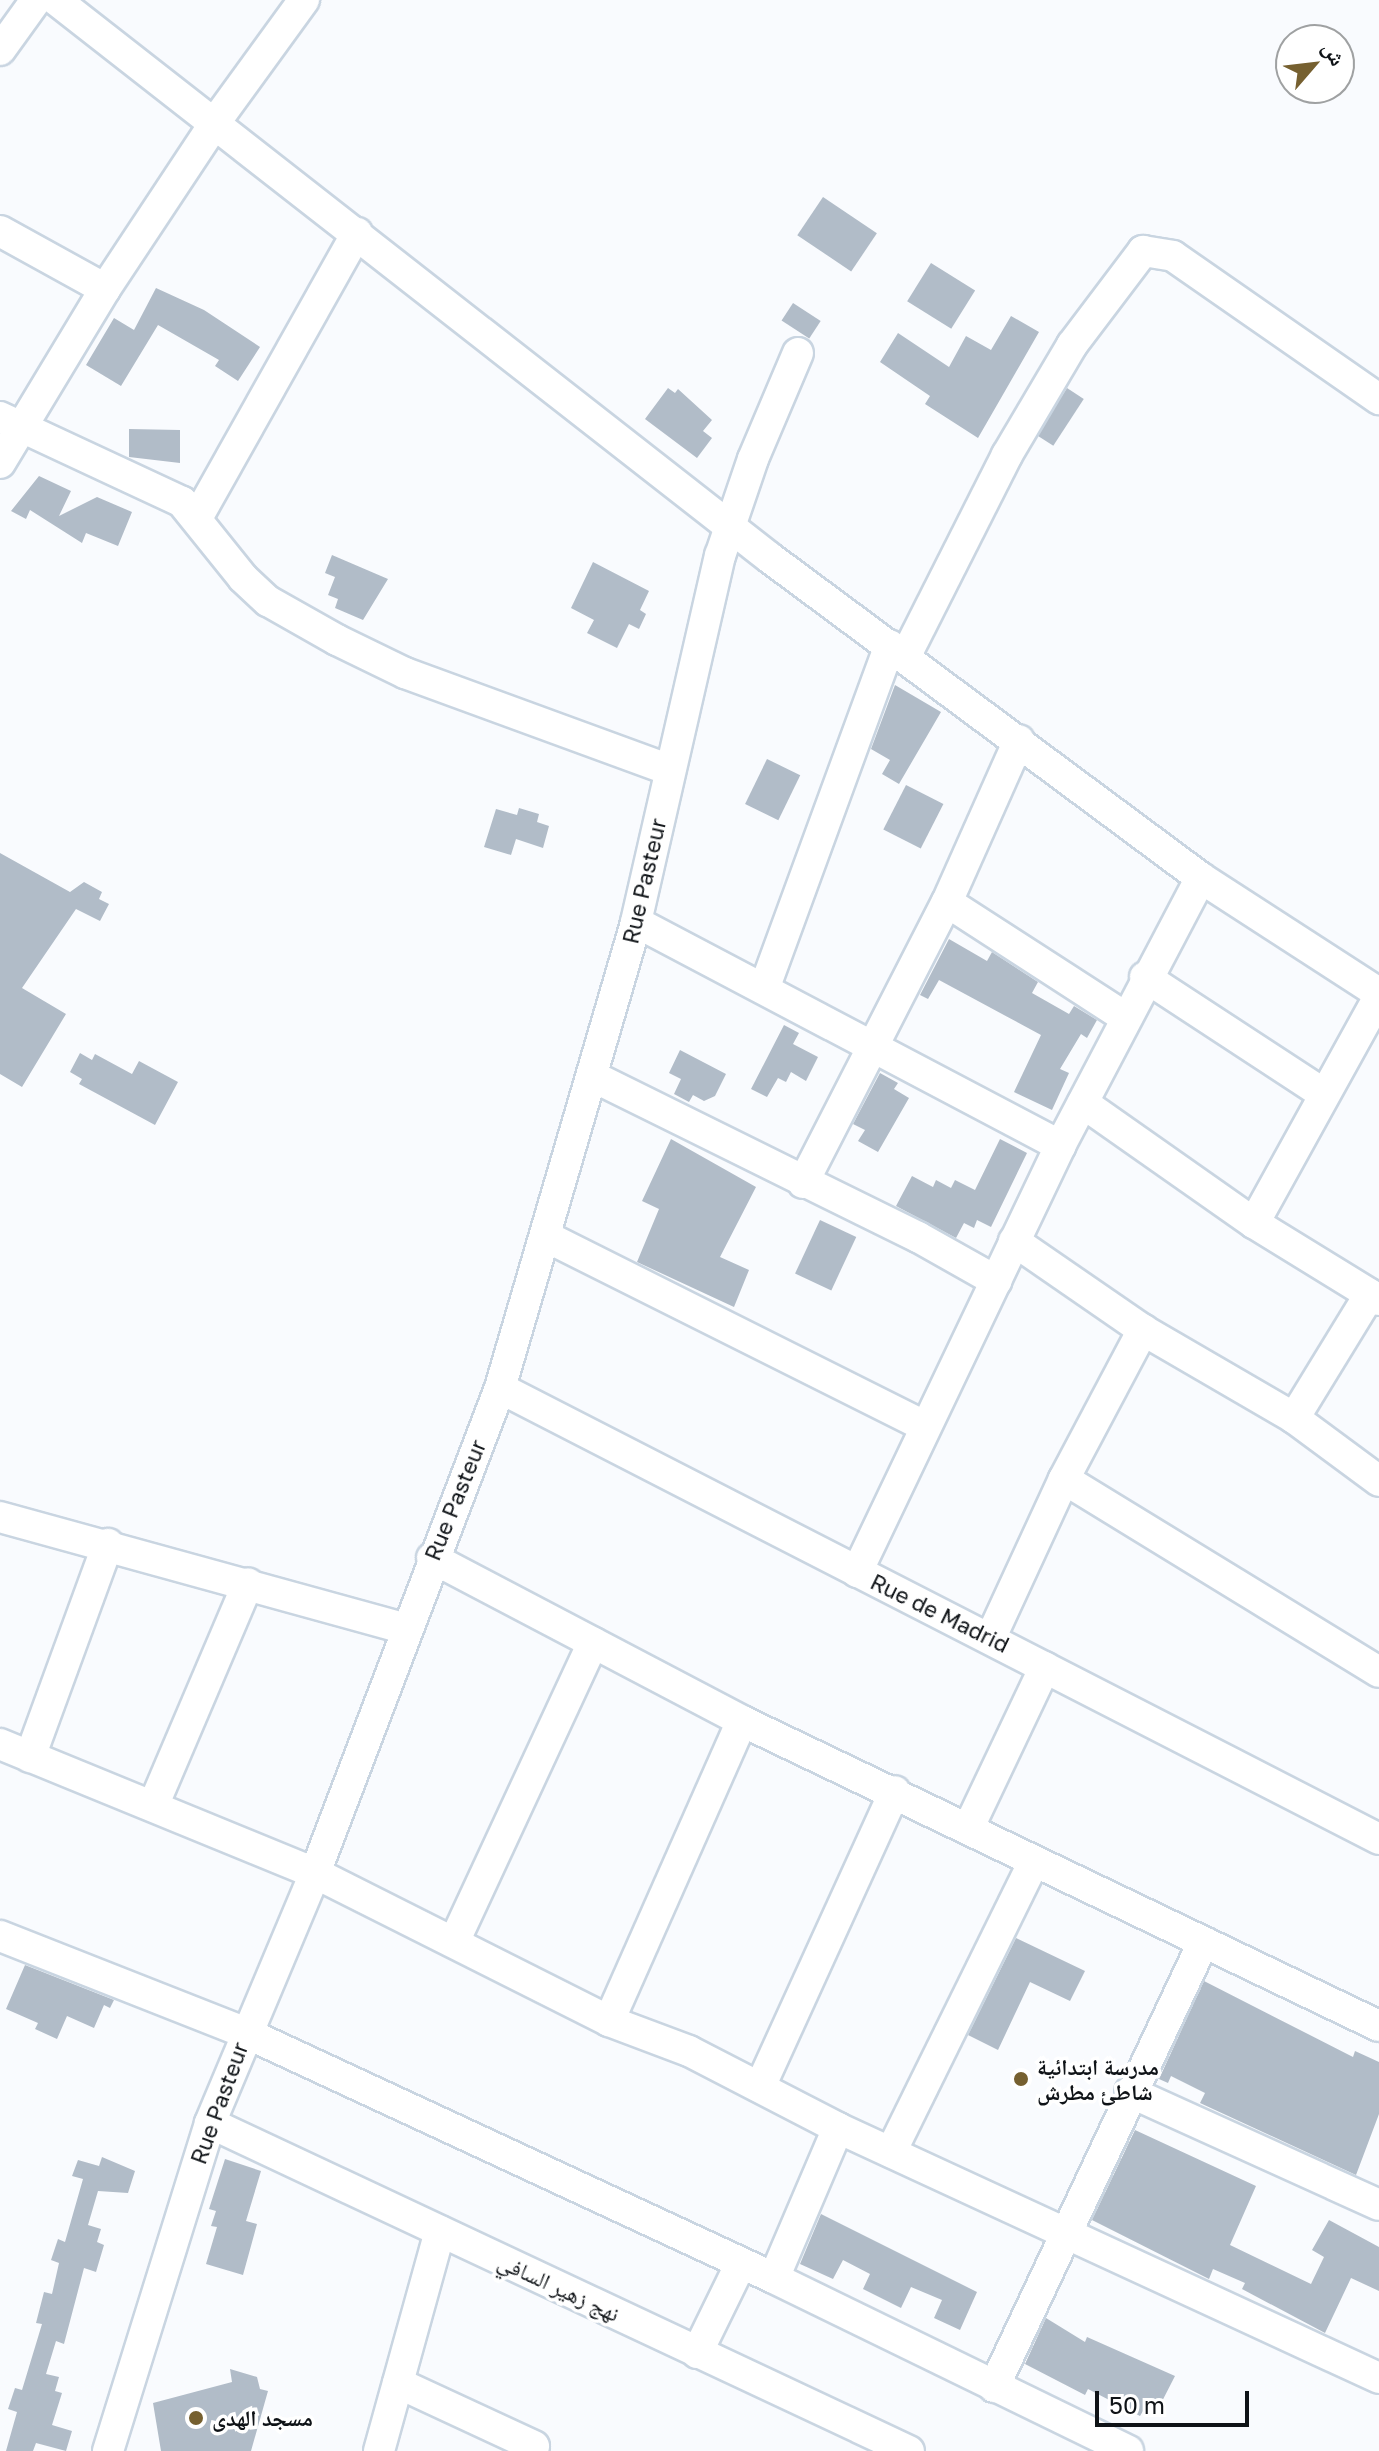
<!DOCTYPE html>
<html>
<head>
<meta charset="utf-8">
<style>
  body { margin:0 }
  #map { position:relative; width:1379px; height:2451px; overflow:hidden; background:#f9fbfe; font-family:"Golos Text","Noto Naskh Arabic",sans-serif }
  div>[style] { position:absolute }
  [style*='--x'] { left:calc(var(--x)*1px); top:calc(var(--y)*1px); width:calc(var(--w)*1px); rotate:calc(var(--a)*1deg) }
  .building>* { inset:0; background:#b1bcc8; transform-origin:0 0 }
  .roads { filter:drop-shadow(2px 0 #c9d5e1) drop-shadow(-2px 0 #c9d5e1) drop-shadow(0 2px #c9d5e1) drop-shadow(0 -2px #c9d5e1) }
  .minor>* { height:30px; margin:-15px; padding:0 15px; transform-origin:15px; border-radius:15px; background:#fff }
  .dots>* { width:22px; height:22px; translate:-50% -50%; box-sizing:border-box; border:4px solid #fff; border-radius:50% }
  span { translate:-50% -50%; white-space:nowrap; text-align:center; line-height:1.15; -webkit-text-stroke:7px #fff; paint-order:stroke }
  .street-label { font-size:22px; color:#0f1317 }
  .poi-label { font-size:22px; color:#0f1317; font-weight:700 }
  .left { translate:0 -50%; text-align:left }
  .north { position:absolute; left:1275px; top:24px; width:80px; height:80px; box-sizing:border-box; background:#fff; border:2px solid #9fa1a2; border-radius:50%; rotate:62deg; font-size:22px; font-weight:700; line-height:32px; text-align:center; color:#0f1317 }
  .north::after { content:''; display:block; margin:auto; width:28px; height:36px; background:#766030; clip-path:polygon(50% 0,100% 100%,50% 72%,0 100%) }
  .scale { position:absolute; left:1095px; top:2391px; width:154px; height:36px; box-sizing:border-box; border:4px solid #0f1317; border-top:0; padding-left:10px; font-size:24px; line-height:28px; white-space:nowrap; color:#0f1317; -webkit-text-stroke:6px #fff; paint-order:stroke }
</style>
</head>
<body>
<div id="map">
  <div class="building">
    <div style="left:823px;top:197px;width:65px;height:46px;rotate:34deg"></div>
    <div style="left:931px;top:263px;width:52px;height:45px;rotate:32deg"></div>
    <div style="clip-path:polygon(156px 288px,204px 310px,260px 347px,238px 381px,215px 366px,219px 360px,158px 325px,121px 386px,86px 365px,114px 318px,134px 330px)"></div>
    <div style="left:793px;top:303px;width:33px;height:21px;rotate:33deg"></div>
    <div style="clip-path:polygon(1011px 316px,1039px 332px,978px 438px,925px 404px,930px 396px,880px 362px,898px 333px,949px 367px,966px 336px,991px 350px)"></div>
    <div style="clip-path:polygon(668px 388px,675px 393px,678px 389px,712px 420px,703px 431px,712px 438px,697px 458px,645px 419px)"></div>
    <div style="left:1067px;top:388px;width:20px;height:56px;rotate:33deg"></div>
    <div style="clip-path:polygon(129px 429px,180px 430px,180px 463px,129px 457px)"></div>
    <div style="clip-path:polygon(39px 476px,71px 491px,59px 516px,97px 497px,132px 512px,118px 546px,86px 533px,82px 543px,30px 510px,26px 519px,11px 511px)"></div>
    <div style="clip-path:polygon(332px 555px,388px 579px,363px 620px,335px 608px,338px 599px,328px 595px,335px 577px,325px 573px)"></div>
    <div style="clip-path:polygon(593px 562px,649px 591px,640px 610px,646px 614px,639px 629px,629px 624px,617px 648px,587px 633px,594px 620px,571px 608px)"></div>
    <div style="clip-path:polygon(895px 685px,941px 712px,899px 784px,882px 774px,890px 760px,871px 749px)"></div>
    <div style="left:767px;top:759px;width:37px;height:50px;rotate:26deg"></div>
    <div style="left:906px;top:785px;width:42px;height:50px;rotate:27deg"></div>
    <div style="clip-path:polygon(519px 808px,539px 814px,537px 822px,549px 826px,543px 848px,516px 839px,511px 855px,484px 847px,496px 809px,517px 815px)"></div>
    <div style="clip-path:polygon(0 853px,70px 892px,84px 882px,102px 892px,99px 899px,109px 904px,100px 921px,76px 909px,22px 988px,66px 1014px,22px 1087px,0 1074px)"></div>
    <div style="clip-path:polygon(949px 939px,987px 961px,992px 952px,1038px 982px,1032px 993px,1069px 1014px,1074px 1006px,1097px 1020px,1087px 1038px,1081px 1034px,1060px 1069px,1069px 1073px,1052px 1110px,1014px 1092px,1041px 1035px,939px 980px,928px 999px,920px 995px)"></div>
    <div style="clip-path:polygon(784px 1025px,799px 1033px,793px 1044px,818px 1057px,806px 1081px,791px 1072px,786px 1082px,778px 1078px,767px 1097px,751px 1089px)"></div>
    <div style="clip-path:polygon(680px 1050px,726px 1074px,715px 1096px,704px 1101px,693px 1095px,689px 1102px,674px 1094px,681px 1079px,669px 1073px)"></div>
    <div style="clip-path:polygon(80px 1053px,92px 1060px,95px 1054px,132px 1074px,139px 1061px,178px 1082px,155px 1125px,79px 1084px,82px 1079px,70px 1072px)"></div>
    <div style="clip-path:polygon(880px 1073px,898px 1083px,894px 1089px,909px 1098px,878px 1152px,858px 1141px,865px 1130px,853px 1124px)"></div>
    <div style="clip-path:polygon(671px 1139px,756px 1187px,720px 1257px,749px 1270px,734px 1307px,637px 1262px,659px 1209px,642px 1201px)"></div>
    <div style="clip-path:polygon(1000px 1139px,1027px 1153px,991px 1227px,977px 1220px,974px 1228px,964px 1223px,956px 1238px,896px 1206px,912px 1176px,933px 1187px,936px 1180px,951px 1188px,955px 1180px,975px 1190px)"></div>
    <div style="left:820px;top:1220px;width:40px;height:59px;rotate:25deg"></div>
    <div style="clip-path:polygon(1016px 1938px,1085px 1971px,1070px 2001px,1030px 1982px,998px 2050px,968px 2035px)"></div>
    <div style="clip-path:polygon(25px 1965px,114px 2000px,110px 2008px,104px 2005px,94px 2028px,67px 2016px,57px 2039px,35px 2029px,38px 2023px,6px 2009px)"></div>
    <div style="clip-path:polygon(1204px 1981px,1353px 2057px,1355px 2051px,1379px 2062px,1379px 2114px,1356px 2175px,1200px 2103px,1205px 2093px,1171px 2076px,1168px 2083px,1159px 2079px)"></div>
    <div style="clip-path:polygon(1135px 2130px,1256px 2186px,1230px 2245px,1311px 2284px,1324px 2257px,1312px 2250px,1329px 2220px,1379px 2247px,1379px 2291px,1351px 2278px,1325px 2333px,1242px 2289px,1245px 2283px,1213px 2269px,1209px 2279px,1092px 2220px)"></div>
    <div style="clip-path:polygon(102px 2157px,135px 2171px,128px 2193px,98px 2191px,88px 2225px,101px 2229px,97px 2242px,104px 2245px,96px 2272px,84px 2268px,64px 2344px,56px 2341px,46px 2374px,59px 2377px,55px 2391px,62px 2393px,52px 2425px,72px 2431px,66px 2451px,36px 2443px,33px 2451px,6px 2451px,17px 2412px,8px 2409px,15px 2388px,22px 2390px,42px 2324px,36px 2323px,44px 2292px,52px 2294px,59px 2263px,51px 2260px,58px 2239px,65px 2242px,83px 2179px,72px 2176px,78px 2160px,99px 2166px)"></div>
    <div style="clip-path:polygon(225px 2159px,261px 2171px,246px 2221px,257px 2224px,243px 2275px,206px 2264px,217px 2227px,211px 2226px,216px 2211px,209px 2209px)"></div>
    <div style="clip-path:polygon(821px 2214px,977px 2292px,960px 2330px,934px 2318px,942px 2300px,911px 2287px,901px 2308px,863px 2289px,870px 2274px,843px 2260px,833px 2279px,800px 2264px)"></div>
    <div style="clip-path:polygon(1046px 2318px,1085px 2342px,1087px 2337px,1175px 2376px,1154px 2417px,1143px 2411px,1140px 2416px,1088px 2389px,1085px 2395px,1025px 2364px)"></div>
    <div style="clip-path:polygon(230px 2369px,257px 2377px,260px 2389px,268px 2391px,251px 2451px,161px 2451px,153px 2403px,232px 2382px)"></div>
  </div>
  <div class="roads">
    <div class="minor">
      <div style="--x:56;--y:0;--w:906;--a:38.01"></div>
      <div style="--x:770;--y:558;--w:537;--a:36.59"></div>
      <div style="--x:1201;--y:878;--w:212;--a:32.9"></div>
      <div style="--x:0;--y:50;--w:62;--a:-54.2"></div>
      <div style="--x:0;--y:231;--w:120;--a:28.9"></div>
      <div style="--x:0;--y:417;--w:201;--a:25"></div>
      <div style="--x:182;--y:502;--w:97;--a:51.2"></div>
      <div style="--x:243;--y:578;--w:34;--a:43"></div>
      <div style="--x:268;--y:601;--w:79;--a:29.5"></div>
      <div style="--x:337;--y:640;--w:76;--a:25.9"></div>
      <div style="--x:405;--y:673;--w:282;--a:20.1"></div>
      <div style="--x:0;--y:463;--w:203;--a:-58.9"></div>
      <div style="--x:105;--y:289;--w:201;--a:-56.5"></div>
      <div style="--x:216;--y:121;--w:150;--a:-54"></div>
      <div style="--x:197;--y:518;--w:327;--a:-60.7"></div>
      <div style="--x:905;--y:657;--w:226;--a:-63.2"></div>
      <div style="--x:1007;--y:455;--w:128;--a:-59.4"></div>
      <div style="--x:1072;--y:345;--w:118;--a:-52.9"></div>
      <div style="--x:1143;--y:251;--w:30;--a:9"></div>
      <div style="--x:1173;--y:256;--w:251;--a:34.8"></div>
      <div style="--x:947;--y:902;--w:212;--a:32.9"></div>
      <div style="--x:636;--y:922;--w:480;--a:27.8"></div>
      <div style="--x:1145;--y:977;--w:214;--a:33.2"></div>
      <div style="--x:764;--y:989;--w:366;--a:-69.9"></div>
      <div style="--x:592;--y:1076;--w:364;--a:26.3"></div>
      <div style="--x:918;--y:1237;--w:90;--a:29.4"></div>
      <div style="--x:1083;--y:1103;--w:209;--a:35.1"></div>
      <div style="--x:1254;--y:1223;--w:147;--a:31.6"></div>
      <div style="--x:803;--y:1183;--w:316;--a:-62.9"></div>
      <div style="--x:947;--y:902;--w:177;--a:-66"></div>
      <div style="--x:1254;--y:1223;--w:258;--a:-61.1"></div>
      <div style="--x:545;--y:1236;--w:424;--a:26.6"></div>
      <div style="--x:1014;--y:1241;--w:157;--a:34.6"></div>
      <div style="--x:1143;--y:1330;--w:175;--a:30.2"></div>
      <div style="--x:1294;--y:1418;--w:106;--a:36.5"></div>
      <div style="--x:500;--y:1388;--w:988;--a:27.16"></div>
      <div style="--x:1294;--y:1418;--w:145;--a:-58.5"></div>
      <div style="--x:1064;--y:1479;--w:369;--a:31.5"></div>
      <div style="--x:0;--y:1517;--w:421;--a:15.4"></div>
      <div style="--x:432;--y:1558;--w:350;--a:27.7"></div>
      <div style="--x:742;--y:1721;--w:706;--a:25.59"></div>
      <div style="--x:857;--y:1572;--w:472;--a:-64.5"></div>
      <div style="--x:1060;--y:1146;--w:303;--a:-62.3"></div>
      <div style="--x:991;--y:1637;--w:174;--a:-65.2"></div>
      <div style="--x:1064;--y:1479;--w:169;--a:-62.1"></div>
      <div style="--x:0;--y:1744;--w:340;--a:22.3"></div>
      <div style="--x:315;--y:1873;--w:329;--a:26.7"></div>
      <div style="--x:609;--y:2021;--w:85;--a:20.6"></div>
      <div style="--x:689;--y:2051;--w:168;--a:27.3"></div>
      <div style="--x:838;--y:2128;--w:596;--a:24.8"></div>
      <div style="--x:30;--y:1757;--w:227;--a:-69.9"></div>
      <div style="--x:153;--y:1806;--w:242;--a:-66.9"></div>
      <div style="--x:968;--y:1829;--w:179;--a:-64.6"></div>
      <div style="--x:0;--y:1936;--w:262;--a:21.5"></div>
      <div style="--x:244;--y:2032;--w:584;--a:24.9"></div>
      <div style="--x:774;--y:2278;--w:394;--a:26"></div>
      <div style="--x:454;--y:1942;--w:330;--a:-65.1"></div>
      <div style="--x:609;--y:2021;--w:328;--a:-66.1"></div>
      <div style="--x:760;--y:2087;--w:325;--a:-65.5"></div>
      <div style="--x:1130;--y:2092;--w:273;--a:24.4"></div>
      <div style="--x:210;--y:2123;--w:772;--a:25.14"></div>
      <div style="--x:891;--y:2152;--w:324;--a:-63.8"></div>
      <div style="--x:774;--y:2278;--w:163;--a:-66.9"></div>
      <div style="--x:697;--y:2353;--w:100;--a:-63.9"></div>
      <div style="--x:398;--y:2383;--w:150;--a:24.9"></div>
      <div style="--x:994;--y:2387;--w:492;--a:-64.8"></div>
      <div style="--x:108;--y:2451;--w:343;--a:-72.7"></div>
      <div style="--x:210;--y:2123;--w:271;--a:-67.2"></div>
      <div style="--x:315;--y:1873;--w:519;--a:-69.12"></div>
      <div style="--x:500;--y:1388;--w:485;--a:-73.7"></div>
      <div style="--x:636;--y:922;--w:376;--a:-77.1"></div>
      <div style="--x:720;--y:556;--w:102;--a:-71.2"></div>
      <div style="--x:753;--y:459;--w:115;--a:-67"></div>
      <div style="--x:379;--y:2451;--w:228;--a:-74.5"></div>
    </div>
  </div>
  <div class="dots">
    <div style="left:1021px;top:2079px;background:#766030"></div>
    <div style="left:196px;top:2418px;background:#766030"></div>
  </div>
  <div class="street-label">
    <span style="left:644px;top:881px;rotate:-77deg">Rue Pasteur</span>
    <span style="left:455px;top:1500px;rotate:-68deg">Rue Pasteur</span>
    <span style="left:940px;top:1613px;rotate:26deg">Rue de Madrid</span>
    <span style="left:219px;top:2103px;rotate:-70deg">Rue Pasteur</span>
    <span style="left:559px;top:2287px;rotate:25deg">نهج زهير السافي</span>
  </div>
  <div class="poi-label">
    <span class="left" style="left:1037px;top:2079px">مدرسة ابتدائية<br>شاطئ مطرش</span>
    <span class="left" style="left:212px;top:2418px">مسجد الهدى</span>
  </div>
  <div class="north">ش</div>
  <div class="scale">50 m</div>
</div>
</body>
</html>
